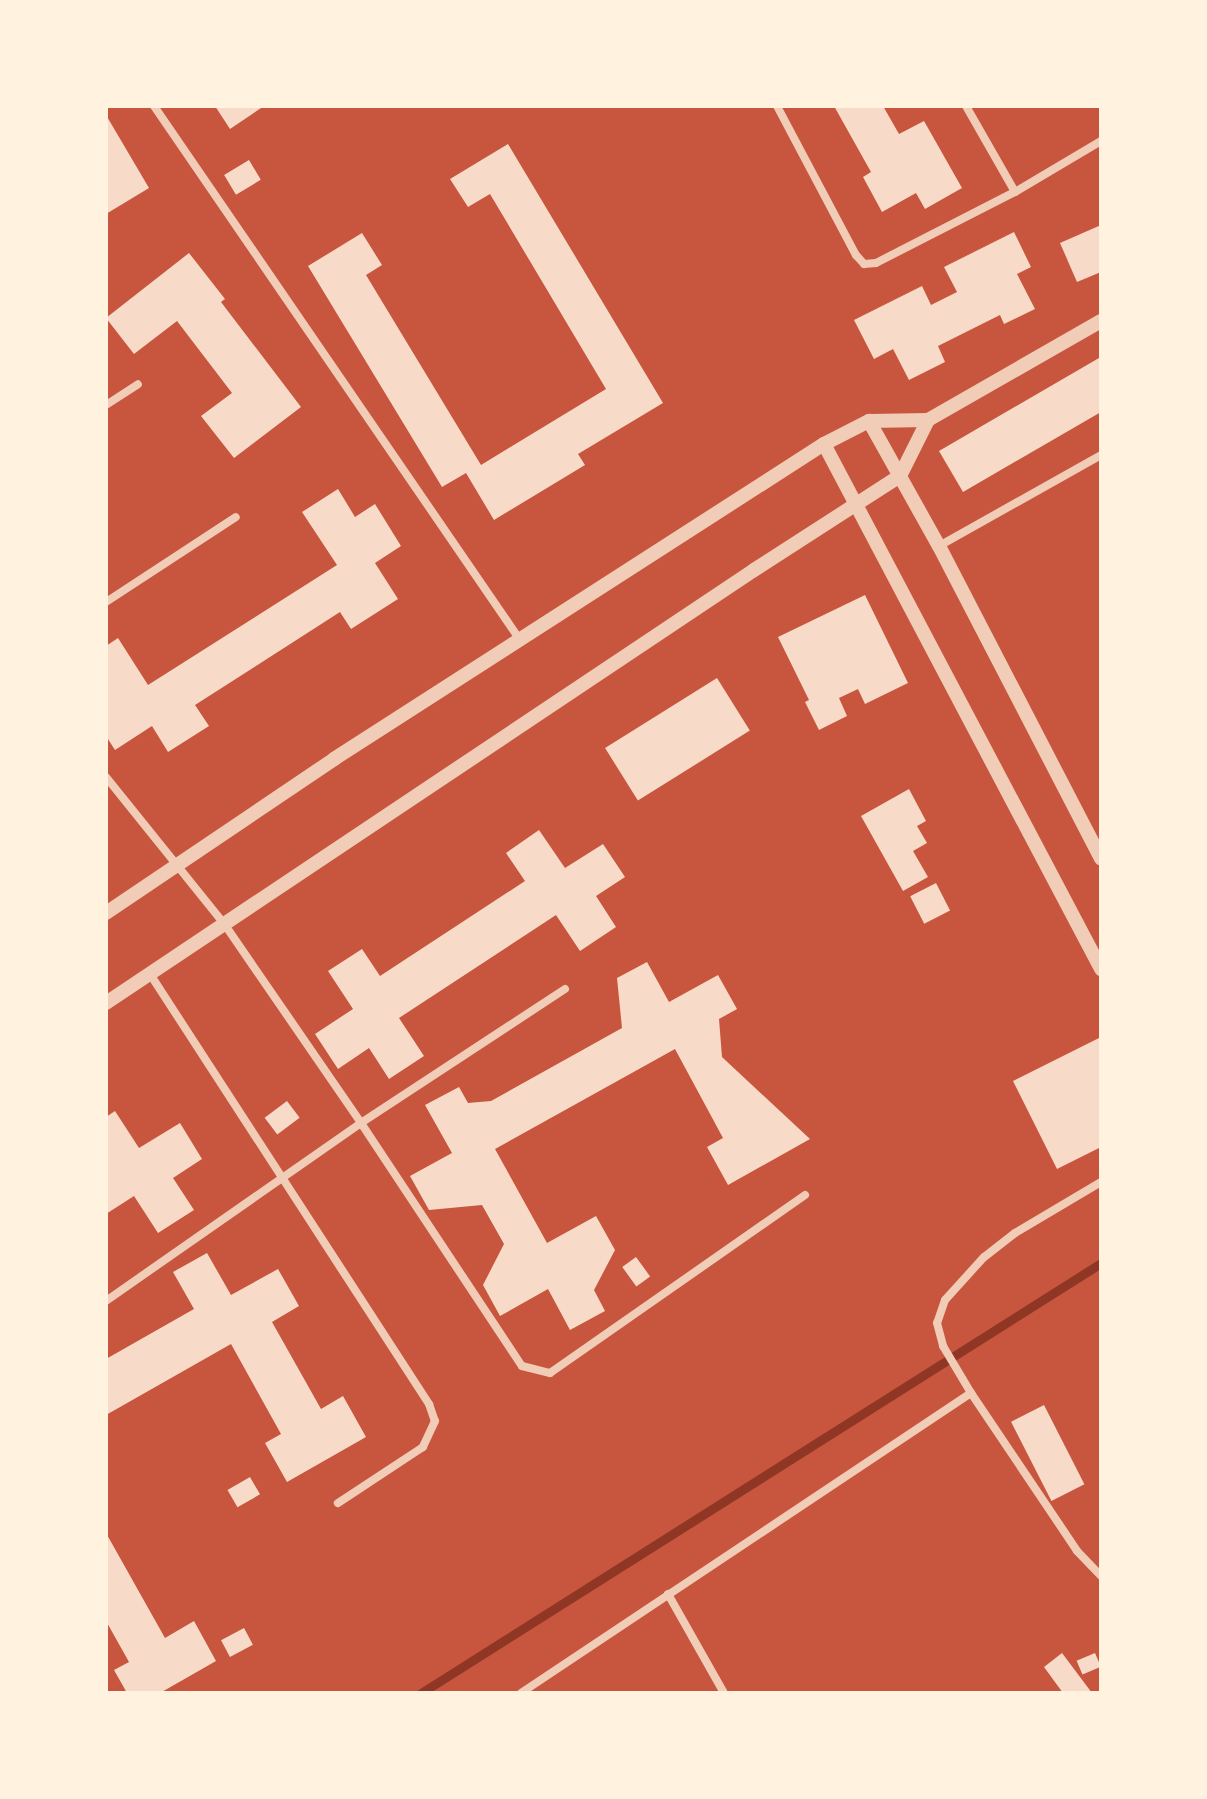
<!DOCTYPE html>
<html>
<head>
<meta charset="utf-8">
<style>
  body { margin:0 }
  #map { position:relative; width:1207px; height:1799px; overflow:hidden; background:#c8553d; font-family:"Noto Sans",sans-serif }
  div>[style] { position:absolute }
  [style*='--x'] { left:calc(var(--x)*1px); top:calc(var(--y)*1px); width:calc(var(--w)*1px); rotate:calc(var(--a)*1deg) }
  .stream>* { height:9px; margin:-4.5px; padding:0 4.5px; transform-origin:4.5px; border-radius:4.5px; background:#8f3625 }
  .building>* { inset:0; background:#f7dbc8; transform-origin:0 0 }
  .minor>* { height:8px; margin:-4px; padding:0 4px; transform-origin:4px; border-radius:4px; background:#f1ccb7 }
  .tertiary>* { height:14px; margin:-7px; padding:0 7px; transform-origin:7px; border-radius:7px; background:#f1ccb7 }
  span { translate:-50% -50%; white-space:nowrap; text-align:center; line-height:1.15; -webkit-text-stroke:8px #fff3e0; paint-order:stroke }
  .frame { position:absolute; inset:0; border:108px solid #fff3e0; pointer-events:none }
</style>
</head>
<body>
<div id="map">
  <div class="stream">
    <div style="--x:421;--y:1693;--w:805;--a:-32.31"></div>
  </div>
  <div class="building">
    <div style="clip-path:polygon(215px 106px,264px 106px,230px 129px)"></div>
    <div style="clip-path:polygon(834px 106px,883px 106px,899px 134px,924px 121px,962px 188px,925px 209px,916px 193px,882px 212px,863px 177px,871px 172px)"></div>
    <div style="clip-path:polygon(106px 115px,149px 188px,106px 214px)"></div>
    <div style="clip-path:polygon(508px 144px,663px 403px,578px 454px,585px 465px,494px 520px,466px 473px,442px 487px,308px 266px,362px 233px,382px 265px,366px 275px,481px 465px,606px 389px,490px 194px,468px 207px,450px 179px)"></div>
    <div style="left:249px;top:160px;width:23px;height:29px;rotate:59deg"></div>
    <div style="clip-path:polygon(1101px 225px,1101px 272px,1077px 282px,1060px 243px)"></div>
    <div style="clip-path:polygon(1014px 232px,1031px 267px,1017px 274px,1035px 309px,1004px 324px,1000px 315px,938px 346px,945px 362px,909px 380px,893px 349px,874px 359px,854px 320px,922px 286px,931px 305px,957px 292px,944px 267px)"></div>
    <div style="clip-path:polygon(189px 253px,225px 299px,221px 302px,301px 407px,234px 458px,201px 416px,232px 393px,177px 321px,134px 354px,106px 318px)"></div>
    <div style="clip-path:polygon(1099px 358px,1101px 412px,963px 492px,939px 451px)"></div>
    <div style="clip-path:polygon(338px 489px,355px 517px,375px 504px,401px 546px,375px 563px,398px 599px,351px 629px,340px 612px,195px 705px,209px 726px,168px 752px,152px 726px,115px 750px,106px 736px,106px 646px,118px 638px,148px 685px,337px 565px,302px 512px)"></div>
    <div style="clip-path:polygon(865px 595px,908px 683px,865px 704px,858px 689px,839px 698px,847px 716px,819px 730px,805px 702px,809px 700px,778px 637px)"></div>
    <div style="left:717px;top:678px;width:62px;height:132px;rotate:58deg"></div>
    <div style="clip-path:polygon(909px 789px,926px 821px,917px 826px,927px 843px,913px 851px,928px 877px,903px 891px,861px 816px)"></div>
    <div style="clip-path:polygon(539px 830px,565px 868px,603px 844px,625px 877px,596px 896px,616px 927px,580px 951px,556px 915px,399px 1018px,424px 1056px,389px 1079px,369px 1048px,338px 1069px,315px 1034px,353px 1009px,328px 971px,362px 949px,380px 976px,525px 881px,506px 853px)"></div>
    <div style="left:936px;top:883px;width:31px;height:29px;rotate:63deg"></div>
    <div style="clip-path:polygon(647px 962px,669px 1002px,718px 975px,737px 1009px,719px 1019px,722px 1057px,810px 1139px,728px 1185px,707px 1147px,723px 1138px,675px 1049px,495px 1149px,547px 1243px,596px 1216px,615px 1250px,594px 1290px,605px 1311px,570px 1330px,548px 1289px,500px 1316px,483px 1285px,504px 1244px,482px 1205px,429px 1210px,410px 1176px,452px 1153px,425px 1105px,459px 1087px,468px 1103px,491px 1101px,622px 1028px,617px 978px)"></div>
    <div style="clip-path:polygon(1101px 1037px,1101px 1147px,1057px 1169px,1013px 1081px)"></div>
    <div style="left:287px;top:1101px;width:21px;height:28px;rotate:53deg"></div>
    <div style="clip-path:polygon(115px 1111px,139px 1148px,180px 1123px,202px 1159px,173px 1178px,194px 1210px,158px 1233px,134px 1196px,106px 1214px,106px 1117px)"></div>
    <div style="clip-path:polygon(207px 1253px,231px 1295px,278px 1269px,299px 1306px,272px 1322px,321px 1409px,343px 1396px,366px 1437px,287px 1482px,265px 1443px,281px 1434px,231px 1344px,106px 1415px,106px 1359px,194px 1309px,173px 1272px)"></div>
    <div style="left:636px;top:1257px;width:24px;height:17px;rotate:54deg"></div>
    <div style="left:1044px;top:1405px;width:89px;height:37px;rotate:63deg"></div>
    <div style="left:250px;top:1477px;width:20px;height:26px;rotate:60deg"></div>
    <div style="clip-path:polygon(106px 1533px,165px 1638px,194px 1621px,216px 1661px,160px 1693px,127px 1693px,114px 1670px,129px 1662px,106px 1621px)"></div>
    <div style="left:244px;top:1628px;width:19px;height:26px;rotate:62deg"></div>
    <div style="clip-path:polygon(1062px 1653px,1092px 1693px,1063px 1693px,1044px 1667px)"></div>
    <div style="left:1095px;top:1653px;width:15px;height:20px;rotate:67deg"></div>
  </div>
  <div class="minor">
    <div style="--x:154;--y:106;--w:647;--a:55.57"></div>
    <div style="--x:777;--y:106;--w:169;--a:62.1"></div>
    <div style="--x:856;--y:255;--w:12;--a:48"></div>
    <div style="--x:864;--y:264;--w:12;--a:-5"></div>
    <div style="--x:876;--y:263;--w:156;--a:-27.1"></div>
    <div style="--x:1015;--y:192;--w:100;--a:-30.7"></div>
    <div style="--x:966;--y:106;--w:99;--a:60.3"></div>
    <div style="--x:106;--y:405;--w:38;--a:-33"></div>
    <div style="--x:939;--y:546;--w:186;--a:-29.3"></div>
    <div style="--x:106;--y:602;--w:155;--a:-33.2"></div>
    <div style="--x:106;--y:777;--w:190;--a:51.2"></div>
    <div style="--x:225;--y:925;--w:240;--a:55.5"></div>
    <div style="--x:361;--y:1123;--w:311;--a:145.1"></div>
    <div style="--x:150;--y:974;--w:513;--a:57.02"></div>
    <div style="--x:429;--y:1404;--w:18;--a:71"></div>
    <div style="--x:435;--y:1421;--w:29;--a:115"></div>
    <div style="--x:423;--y:1447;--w:102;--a:146.6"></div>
    <div style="--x:565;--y:989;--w:244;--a:146.7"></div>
    <div style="--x:361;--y:1123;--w:291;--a:56.5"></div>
    <div style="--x:522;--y:1366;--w:29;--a:14"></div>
    <div style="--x:550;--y:1373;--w:311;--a:-34.9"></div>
    <div style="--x:1101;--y:1182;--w:100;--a:149.3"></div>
    <div style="--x:1015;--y:1233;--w:39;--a:142"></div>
    <div style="--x:984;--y:1257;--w:58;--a:132.2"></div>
    <div style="--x:945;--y:1300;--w:24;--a:109"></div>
    <div style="--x:937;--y:1323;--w:24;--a:75"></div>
    <div style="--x:943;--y:1346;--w:55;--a:59.2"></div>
    <div style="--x:971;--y:1393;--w:190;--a:56.1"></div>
    <div style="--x:1077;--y:1551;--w:35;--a:46"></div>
    <div style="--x:668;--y:1594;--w:114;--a:60.5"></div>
    <div style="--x:521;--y:1693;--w:541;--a:-33.69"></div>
  </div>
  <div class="tertiary">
    <div style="--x:869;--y:421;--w:143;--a:60.8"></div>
    <div style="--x:939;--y:546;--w:352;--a:62.6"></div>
    <div style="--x:824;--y:444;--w:594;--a:62.18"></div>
    <div style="--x:106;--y:913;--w:275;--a:-34"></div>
    <div style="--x:334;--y:759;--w:583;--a:-32.74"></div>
    <div style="--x:824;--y:444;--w:51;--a:-27.1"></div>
    <div style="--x:869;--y:421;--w:59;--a:-1"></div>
    <div style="--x:928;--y:420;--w:199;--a:-29.8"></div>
    <div style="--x:106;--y:1003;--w:779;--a:-33.75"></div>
    <div style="--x:754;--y:570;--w:174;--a:-32.8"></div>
    <div style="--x:900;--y:476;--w:63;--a:-63.4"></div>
  </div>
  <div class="frame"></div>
</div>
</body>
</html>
